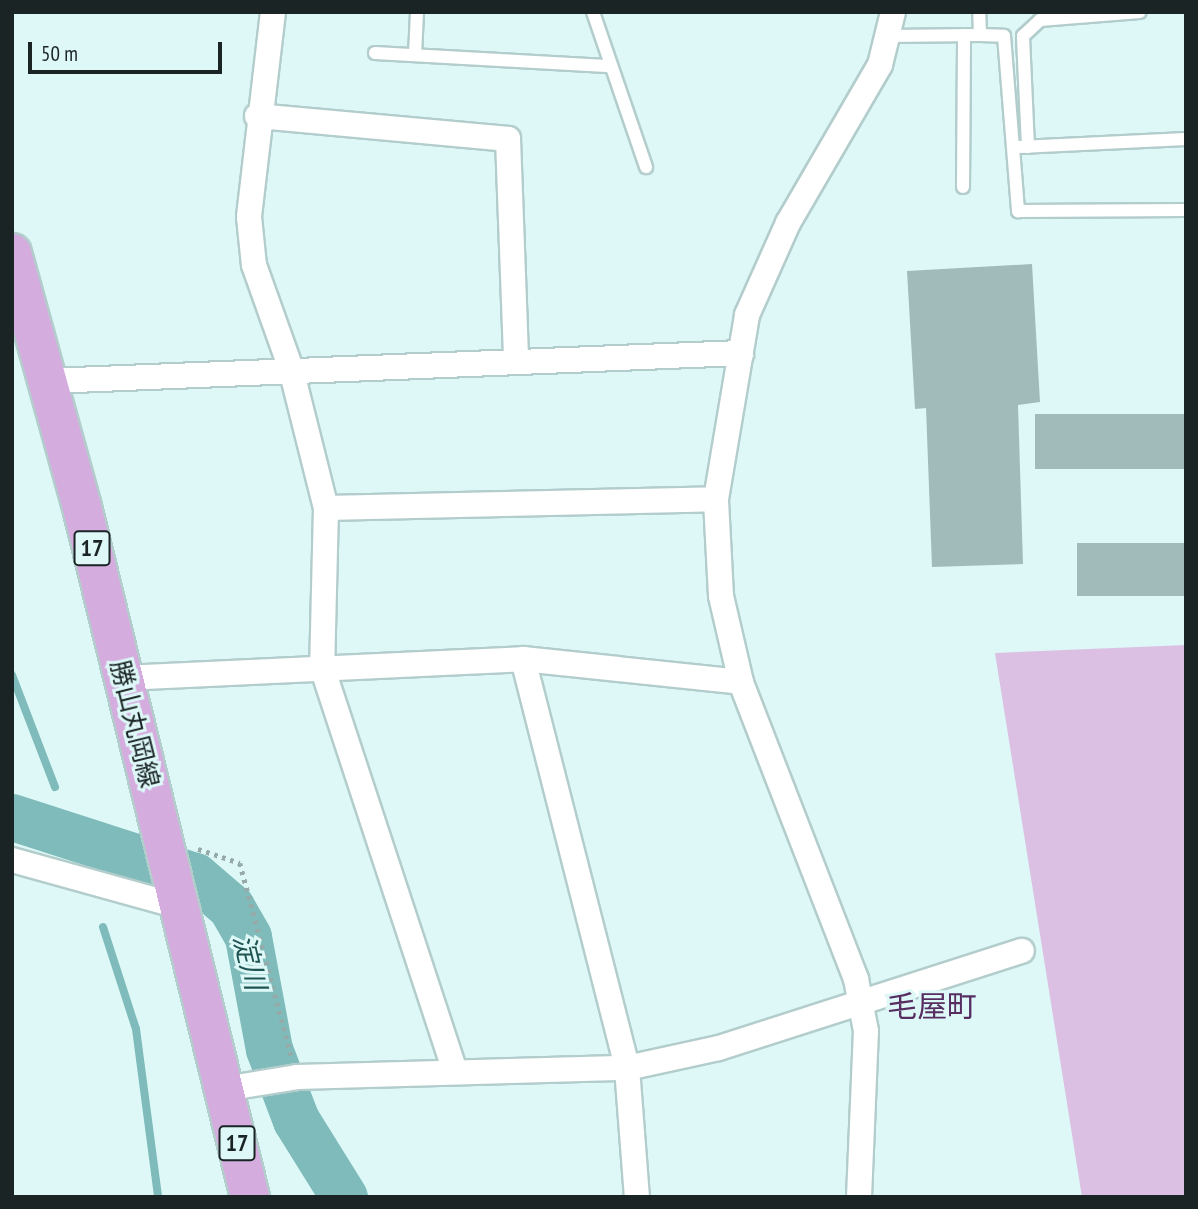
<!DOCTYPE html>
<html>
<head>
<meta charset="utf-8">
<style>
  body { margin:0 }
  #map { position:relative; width:1198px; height:1209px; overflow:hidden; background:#ddf8f7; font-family:"PT Sans Narrow","Noto Sans JP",sans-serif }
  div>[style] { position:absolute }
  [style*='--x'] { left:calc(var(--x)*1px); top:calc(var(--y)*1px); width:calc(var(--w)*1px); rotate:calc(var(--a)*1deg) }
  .green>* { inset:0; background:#dcc0e3 }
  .stream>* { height:8px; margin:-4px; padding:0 4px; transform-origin:4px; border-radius:4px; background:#7ebbba }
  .river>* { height:47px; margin:-23.5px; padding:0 23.5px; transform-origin:23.5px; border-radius:23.5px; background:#7ebbba }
  .building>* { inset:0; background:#a1bbba; transform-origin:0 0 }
  .path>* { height:4.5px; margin-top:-2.25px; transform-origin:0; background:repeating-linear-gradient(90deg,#95aaa9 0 3.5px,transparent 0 8.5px) }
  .roads { filter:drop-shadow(2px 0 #b3cdcc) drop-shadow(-2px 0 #b3cdcc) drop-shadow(0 2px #b3cdcc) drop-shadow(0 -2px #b3cdcc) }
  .lane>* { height:12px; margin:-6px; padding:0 6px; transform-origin:6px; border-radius:6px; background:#fff }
  .street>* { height:24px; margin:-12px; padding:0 12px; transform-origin:12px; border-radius:12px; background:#fff }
  .primary>* { height:38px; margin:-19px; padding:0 19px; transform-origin:19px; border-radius:19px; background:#d4acde }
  span { translate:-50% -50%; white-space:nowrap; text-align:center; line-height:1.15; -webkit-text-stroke:6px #ddf8f7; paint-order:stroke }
  .shield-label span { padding:2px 5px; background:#ddf8f7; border:2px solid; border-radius:5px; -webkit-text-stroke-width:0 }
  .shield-label { font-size:24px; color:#1a2424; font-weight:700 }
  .street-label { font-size:26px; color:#1a2424 }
  .water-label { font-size:28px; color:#1f5453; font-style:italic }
  .quarter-label { font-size:30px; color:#562c61 }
  .frame { position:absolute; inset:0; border:14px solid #1a2424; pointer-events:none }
  .scale { position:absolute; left:28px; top:42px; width:194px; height:32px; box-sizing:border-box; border:4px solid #1a2424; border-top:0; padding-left:9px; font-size:21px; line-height:24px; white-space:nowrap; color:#1a2424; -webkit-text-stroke:5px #ddf8f7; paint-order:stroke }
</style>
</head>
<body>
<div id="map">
  <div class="green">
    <div style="clip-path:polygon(1186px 645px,1186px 1197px,1082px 1197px,995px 653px)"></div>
  </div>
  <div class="stream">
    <div style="--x:12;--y:675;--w:120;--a:69"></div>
    <div style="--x:103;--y:927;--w:107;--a:72.1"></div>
    <div style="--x:136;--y:1029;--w:169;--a:82.5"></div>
  </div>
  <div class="river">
    <div style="--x:12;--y:817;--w:192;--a:17.9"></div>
    <div style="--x:195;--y:876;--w:48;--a:40.7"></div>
    <div style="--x:231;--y:907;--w:34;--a:60"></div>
    <div style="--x:248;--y:937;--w:114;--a:79.4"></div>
    <div style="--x:269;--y:1049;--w:76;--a:69.2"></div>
    <div style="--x:296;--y:1120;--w:91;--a:58.1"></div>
  </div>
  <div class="building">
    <div style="clip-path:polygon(1032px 264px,1040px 402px,1018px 405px,1023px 564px,932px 567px,926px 408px,915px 409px,907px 271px)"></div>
    <div style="left:1186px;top:414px;width:55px;height:151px;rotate:90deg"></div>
    <div style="left:1186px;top:543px;width:53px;height:109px;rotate:90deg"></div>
  </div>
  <div class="path">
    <div style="--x:198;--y:849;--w:44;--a:18.4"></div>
    <div style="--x:240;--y:863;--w:199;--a:75.1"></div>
  </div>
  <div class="roads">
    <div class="lane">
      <div style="--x:593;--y:12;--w:164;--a:71.1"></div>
      <div style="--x:980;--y:35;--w:24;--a:2"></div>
      <div style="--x:1004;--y:36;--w:176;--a:85.4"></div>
      <div style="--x:1018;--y:211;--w:168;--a:-0.3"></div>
      <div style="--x:887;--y:36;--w:93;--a:-0.6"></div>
      <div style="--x:980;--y:35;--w:23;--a:-92"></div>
      <div style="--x:375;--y:53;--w:236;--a:3.2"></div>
      <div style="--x:415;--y:55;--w:43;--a:-87.3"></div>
      <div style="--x:1020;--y:147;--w:166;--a:-2.8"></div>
      <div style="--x:1028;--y:147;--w:111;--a:-92.6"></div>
      <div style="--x:1023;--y:36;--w:23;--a:-43"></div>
      <div style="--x:1040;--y:20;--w:100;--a:-4.6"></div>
      <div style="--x:963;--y:187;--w:152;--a:-89.6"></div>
    </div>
    <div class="street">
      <div style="--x:273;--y:12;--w:206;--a:96.7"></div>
      <div style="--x:249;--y:217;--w:48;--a:84.1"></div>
      <div style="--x:254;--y:265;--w:110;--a:70.4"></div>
      <div style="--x:291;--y:369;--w:143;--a:75.9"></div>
      <div style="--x:326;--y:508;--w:159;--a:91.4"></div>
      <div style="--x:322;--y:667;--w:426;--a:71.8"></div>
      <div style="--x:257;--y:116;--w:252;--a:5.2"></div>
      <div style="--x:508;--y:139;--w:222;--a:87.9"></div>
      <div style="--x:50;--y:381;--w:692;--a:-2.32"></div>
      <div style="--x:326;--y:508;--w:390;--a:-1.3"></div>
      <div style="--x:523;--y:659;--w:422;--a:75.7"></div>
      <div style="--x:627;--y:1068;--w:129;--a:85.6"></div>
      <div style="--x:123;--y:678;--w:400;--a:-2.7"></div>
      <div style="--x:523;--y:659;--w:219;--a:6"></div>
      <div style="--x:12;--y:860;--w:176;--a:15.5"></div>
      <div style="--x:224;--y:1089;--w:74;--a:-9.3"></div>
      <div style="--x:297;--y:1077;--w:330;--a:-1.6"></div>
      <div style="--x:627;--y:1068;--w:94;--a:-12.3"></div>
      <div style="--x:719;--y:1048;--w:318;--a:-17.8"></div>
      <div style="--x:859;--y:1197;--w:166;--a:-87.6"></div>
      <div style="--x:866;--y:1031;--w:53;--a:-100.9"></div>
      <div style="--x:856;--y:979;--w:318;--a:-111.2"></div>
      <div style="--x:741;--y:682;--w:88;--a:-103.1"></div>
      <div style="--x:721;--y:596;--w:97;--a:-93"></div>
      <div style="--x:716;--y:499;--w:187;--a:-80.4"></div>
      <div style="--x:747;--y:315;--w:101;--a:-66"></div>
      <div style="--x:788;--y:223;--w:183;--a:-59.8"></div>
      <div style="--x:880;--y:65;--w:55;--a:-76.2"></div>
    </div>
    <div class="primary">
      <div style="--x:12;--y:253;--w:263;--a:74.6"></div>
      <div style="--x:82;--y:507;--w:710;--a:76.32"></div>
    </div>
  </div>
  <div class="shield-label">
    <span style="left:92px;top:548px">17</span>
    <span style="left:237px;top:1143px">17</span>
  </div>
  <div class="street-label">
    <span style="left:135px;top:724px;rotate:76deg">勝山丸岡線</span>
  </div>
  <div class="water-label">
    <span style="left:250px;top:962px;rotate:76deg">淀川</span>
  </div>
  <div class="quarter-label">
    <span style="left:932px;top:1006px">毛屋町</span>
  </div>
  <div class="frame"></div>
  <div class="scale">50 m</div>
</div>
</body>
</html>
